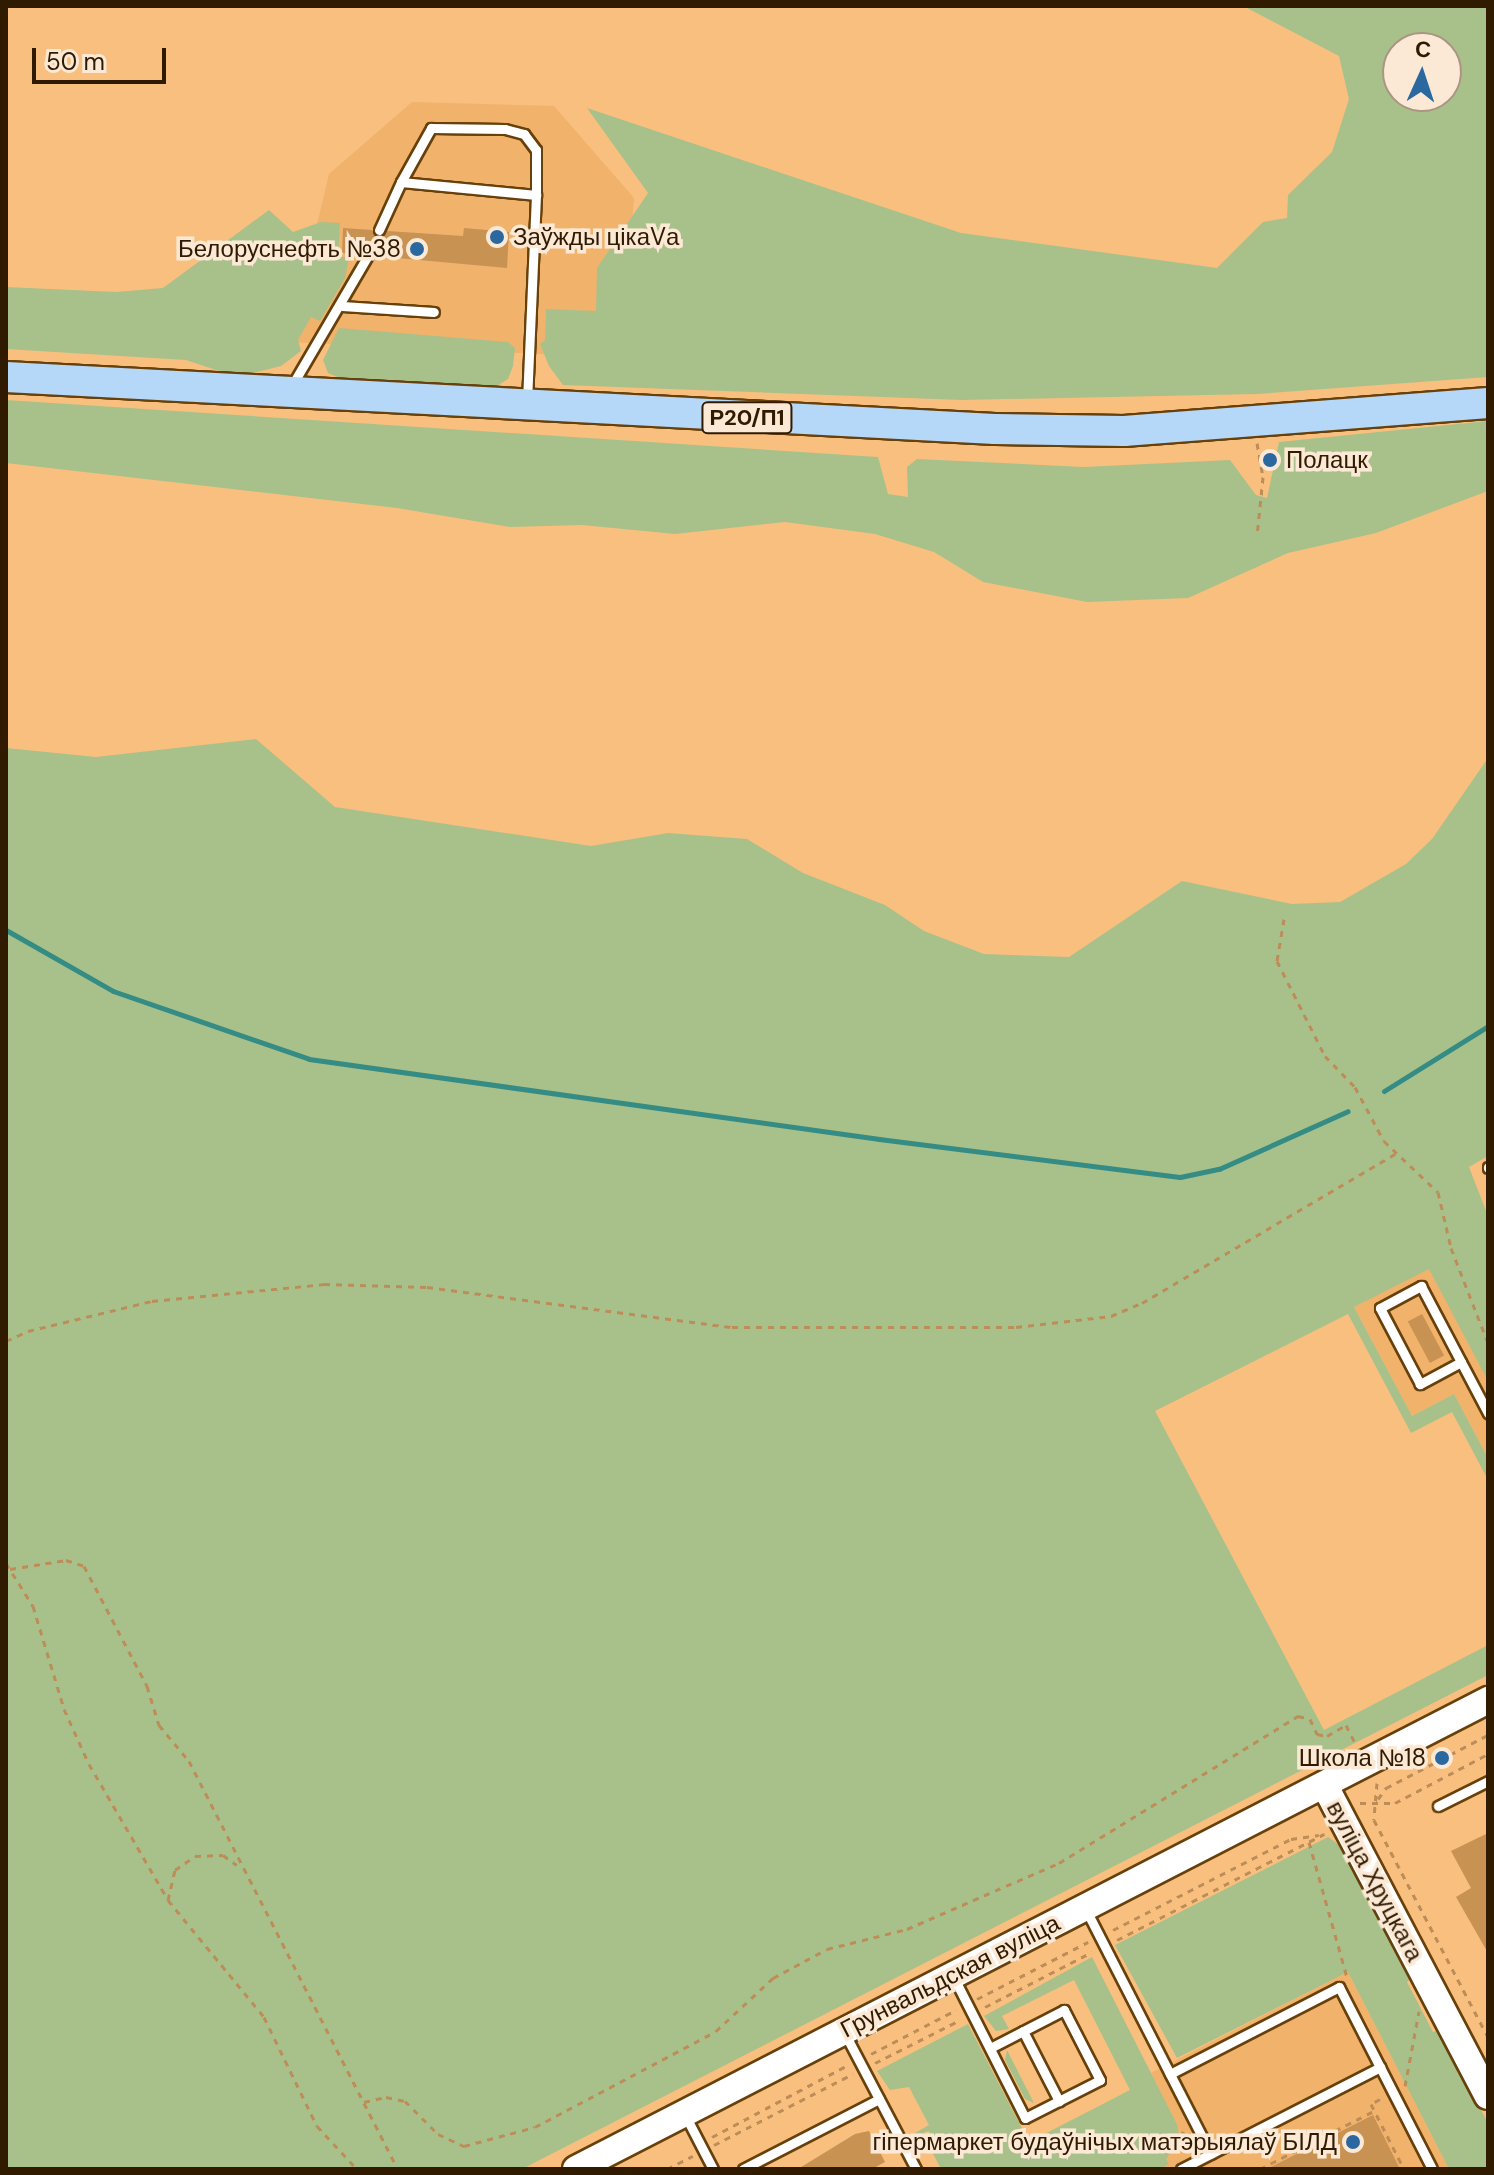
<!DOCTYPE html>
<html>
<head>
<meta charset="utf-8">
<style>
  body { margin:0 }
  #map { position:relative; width:1494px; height:2175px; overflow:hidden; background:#f9bf7e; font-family:"DM Sans",sans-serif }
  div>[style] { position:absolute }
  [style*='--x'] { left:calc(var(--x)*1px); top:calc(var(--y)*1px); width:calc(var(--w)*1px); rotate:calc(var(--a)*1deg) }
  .built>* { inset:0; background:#f1b26b }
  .green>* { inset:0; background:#a8c18a }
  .stream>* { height:5px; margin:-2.5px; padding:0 2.5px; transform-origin:2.5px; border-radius:2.5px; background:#358c85 }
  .building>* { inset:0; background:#c89253; transform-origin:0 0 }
  .path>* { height:3px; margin-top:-1.5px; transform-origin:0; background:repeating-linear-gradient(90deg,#bc8d58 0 6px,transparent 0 12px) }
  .roads { filter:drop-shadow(2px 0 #67400a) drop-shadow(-2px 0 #67400a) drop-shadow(0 2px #67400a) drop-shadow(0 -2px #67400a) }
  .lane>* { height:9px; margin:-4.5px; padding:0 4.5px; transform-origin:4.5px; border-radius:4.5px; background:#fff }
  .secondary>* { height:26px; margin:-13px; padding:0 13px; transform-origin:13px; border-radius:13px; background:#fff }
  .primary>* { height:30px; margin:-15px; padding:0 15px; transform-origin:15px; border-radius:15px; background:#b6d8f8 }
  .dots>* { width:22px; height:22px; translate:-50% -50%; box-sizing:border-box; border:4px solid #fbe9d6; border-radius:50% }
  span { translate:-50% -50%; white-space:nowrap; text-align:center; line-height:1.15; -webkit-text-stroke:7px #fbe9d6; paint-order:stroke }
  .shield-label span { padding:2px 6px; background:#fbe9d6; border:2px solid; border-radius:6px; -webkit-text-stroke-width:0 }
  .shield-label { font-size:22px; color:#301a00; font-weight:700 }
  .poi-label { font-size:24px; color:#301a00 }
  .left { translate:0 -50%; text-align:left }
  .right { translate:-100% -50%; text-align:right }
  .street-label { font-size:24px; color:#301a00 }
  .frame { position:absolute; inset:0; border:8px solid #301a00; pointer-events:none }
  .north { position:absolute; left:1382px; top:32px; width:80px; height:80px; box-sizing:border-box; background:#fbe9d6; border:2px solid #aa9680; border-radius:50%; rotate:3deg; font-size:22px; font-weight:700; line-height:32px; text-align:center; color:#301a00 }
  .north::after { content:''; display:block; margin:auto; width:28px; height:36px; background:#2a689f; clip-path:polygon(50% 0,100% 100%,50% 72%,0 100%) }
  .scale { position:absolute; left:32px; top:48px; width:134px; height:36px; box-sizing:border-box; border:4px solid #301a00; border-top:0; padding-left:10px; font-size:24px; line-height:28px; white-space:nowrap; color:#301a00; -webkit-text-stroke:6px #fbe9d6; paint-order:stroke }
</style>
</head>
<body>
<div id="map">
  <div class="built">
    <div style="clip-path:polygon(412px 102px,554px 106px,634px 198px,621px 358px,289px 342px,329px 174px)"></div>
    <div style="clip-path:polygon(1433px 1265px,1488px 1374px,1488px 1458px,1454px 1394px,1412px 1416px,1354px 1307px)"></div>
    <div style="clip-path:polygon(1348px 1972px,1449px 2169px,1146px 2169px,1177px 2124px,1151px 2073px)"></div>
  </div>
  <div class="green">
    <div style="clip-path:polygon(evenodd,1243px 6px,1488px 6px,1488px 377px,1257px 394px,962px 400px,563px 385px,549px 366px,540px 344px,545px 340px,546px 309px,596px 311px,597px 268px,648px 193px,587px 108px,961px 233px,1217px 268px,1263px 222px,1287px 218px,1288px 195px,1332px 152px,1349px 99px,1339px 56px,1243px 6px,1398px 48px,1446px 48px,1446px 96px,1398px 96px,1398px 48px)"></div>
    <div style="clip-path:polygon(269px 210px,293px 232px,321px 222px,340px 223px,338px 257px,349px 257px,345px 278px,320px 321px,311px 317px,298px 340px,301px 351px,281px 366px,253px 373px,222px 372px,186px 360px,6px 349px,6px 287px,116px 292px,163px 288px)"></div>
    <div style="clip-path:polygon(339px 328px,508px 342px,515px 348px,513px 366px,508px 379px,495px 387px,342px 379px,328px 373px,323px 360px)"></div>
    <div style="clip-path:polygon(6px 400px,878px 457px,888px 494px,908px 497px,907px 467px,917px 459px,1084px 467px,1230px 460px,1256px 495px,1267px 498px,1279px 442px,1488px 421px,1488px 491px,1376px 533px,1288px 553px,1188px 598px,1087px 602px,983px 582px,934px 552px,875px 534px,785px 522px,675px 534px,582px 525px,510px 527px,397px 508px,6px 463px)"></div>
    <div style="clip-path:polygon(256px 739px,335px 807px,591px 846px,668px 833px,747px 839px,803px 873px,885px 905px,924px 931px,984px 954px,1069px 957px,1182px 881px,1292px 904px,1340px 902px,1406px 864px,1432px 839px,1488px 758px,1488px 1156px,1469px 1167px,1488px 1216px,1488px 1381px,1429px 1269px,1354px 1307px,1412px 1416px,1454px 1394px,1488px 1458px,1488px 1480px,1452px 1412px,1411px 1433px,1348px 1314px,1155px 1411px,1324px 1730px,1488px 1645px,1488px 1675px,522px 2169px,6px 2169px,6px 748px,96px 757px)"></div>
    <div style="clip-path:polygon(1328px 1837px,1345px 1849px,1412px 1978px,1407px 1982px,1433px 2032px,1439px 2030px,1488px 2123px,1488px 2169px,1449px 2169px,1348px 1972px,1177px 2058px,1115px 1945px)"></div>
    <div style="clip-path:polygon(1092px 1957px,1177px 2124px,1180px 2140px,1166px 2159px,1169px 2164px,1160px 2169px,941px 2169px,927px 2142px,933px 2139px,929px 2131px,908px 2137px,929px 2125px,909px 2087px,890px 2090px,877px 2071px,968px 2024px,1029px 2142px,1130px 2090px,1074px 1980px,1002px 2016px,1009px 2029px,996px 2031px,984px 2016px)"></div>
    <div style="clip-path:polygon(1007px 2050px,1034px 2103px,1025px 2099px,1005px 2060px)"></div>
  </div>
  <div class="stream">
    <div style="--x:6;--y:930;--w:123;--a:29.7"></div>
    <div style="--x:113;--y:991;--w:207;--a:19.1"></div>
    <div style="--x:309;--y:1059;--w:576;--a:7.99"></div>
    <div style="--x:879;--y:1139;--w:303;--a:7.2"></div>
    <div style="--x:1180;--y:1177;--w:40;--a:-12"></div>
    <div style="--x:1219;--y:1169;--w:141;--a:-24.2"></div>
    <div style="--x:1384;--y:1091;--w:123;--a:-32"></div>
  </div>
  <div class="building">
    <div style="clip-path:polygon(343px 228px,372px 230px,379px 237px,387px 231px,463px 236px,464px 228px,509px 232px,507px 268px,375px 256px,369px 248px,360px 254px,342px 253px)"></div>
    <div style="left:1422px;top:1314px;width:47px;height:16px;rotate:62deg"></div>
    <div style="clip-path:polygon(1488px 1833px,1488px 1953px,1456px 1897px,1471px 1888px,1451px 1851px)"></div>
    <div style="clip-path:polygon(1373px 2115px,1400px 2169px,1267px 2169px)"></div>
    <div style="clip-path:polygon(869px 2131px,885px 2162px,872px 2169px,798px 2169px,855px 2134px)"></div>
  </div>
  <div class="path">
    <div style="--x:1257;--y:443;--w:35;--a:80"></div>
    <div style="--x:1263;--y:477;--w:59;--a:95.8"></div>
    <div style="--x:1284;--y:919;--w:43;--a:99.5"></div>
    <div style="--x:1277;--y:961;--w:106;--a:63.2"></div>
    <div style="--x:1325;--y:1056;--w:43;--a:45.9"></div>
    <div style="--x:1355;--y:1087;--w:61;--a:61.8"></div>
    <div style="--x:1384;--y:1141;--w:74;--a:43.4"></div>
    <div style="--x:1438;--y:1192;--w:57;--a:76.9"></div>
    <div style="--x:1451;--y:1248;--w:102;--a:68.7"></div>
    <div style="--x:6;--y:1341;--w:24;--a:-24"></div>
    <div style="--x:28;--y:1331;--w:128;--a:-13.6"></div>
    <div style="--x:152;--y:1301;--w:173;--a:-5.6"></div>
    <div style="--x:324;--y:1284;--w:103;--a:1.7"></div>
    <div style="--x:427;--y:1287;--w:308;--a:7.5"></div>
    <div style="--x:732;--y:1327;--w:284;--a:0"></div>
    <div style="--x:1016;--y:1327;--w:96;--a:-6.6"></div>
    <div style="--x:1111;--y:1316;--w:34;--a:-23"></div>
    <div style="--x:1142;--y:1303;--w:296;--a:-30.5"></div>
    <div style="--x:6;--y:1563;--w:51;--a:57.9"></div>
    <div style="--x:33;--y:1606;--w:108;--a:73.2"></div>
    <div style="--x:64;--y:1709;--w:60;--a:65.6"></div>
    <div style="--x:89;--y:1764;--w:157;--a:59.8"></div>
    <div style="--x:168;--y:1900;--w:151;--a:50.6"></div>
    <div style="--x:264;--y:2017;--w:121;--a:64.1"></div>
    <div style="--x:317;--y:2126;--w:59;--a:47.1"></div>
    <div style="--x:10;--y:1569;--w:57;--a:-9.1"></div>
    <div style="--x:66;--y:1560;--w:19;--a:18"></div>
    <div style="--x:84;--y:1566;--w:136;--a:62.3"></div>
    <div style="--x:147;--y:1686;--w:41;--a:72.9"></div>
    <div style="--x:159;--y:1725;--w:47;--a:50.2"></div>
    <div style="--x:189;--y:1761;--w:458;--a:62.9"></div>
    <div style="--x:1377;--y:1783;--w:37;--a:95"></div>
    <div style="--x:1374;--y:1820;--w:245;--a:62.3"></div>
    <div style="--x:1378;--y:1799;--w:14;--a:-54"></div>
    <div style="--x:1386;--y:1788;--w:115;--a:-27.5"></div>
    <div style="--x:1360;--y:1803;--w:35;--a:0"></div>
    <div style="--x:1395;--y:1803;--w:105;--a:-27.8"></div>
    <div style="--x:1309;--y:1842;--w:140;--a:74.3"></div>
    <div style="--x:168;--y:1900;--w:31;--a:-77"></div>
    <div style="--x:175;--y:1870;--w:24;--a:-35"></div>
    <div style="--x:195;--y:1856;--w:28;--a:-2"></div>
    <div style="--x:223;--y:1855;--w:17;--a:36"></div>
    <div style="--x:1113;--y:1930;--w:200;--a:-27.1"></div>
    <div style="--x:1291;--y:1839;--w:28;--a:-8"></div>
    <div style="--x:1117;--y:1940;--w:233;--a:-27.1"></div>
    <div style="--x:977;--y:1999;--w:125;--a:-27.2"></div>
    <div style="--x:985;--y:2007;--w:120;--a:-27.2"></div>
    <div style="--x:871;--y:2054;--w:96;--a:-27.4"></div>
    <div style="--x:875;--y:2063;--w:95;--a:-26.8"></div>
    <div style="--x:1405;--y:2086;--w:76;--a:-79.4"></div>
    <div style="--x:1380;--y:2099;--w:10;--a:151"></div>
    <div style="--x:1371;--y:2104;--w:73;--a:63.1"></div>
    <div style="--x:364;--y:2102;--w:23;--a:-13"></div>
    <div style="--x:386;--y:2097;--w:19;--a:12"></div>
    <div style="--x:405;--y:2101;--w:47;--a:45"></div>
    <div style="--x:438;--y:2134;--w:29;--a:25"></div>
    <div style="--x:464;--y:2146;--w:73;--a:-15"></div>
    <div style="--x:535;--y:2127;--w:205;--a:-27.9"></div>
    <div style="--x:716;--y:2031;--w:78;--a:-42.9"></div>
    <div style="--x:773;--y:1978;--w:61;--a:-28.2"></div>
    <div style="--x:827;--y:1949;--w:82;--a:-14"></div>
    <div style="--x:907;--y:1929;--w:166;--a:-23.5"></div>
    <div style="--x:1059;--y:1863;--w:281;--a:-31.6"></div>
    <div style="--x:1298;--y:1716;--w:12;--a:14"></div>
    <div style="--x:1310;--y:1719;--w:17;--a:65"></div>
    <div style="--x:1317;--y:1734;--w:10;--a:11"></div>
    <div style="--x:1327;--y:1736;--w:22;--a:-30"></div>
    <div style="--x:1346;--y:1725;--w:20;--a:63"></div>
    <div style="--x:1183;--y:2131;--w:18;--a:96"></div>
    <div style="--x:1181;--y:2149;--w:5;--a:22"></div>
    <div style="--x:712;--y:2137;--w:152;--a:-27.9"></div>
    <div style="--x:714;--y:2145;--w:156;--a:-27.1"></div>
    <div style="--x:667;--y:2169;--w:29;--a:-27"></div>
    <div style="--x:1260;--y:2169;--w:128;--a:-27"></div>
  </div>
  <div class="roads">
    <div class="lane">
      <div style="--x:401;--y:182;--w:62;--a:-60.9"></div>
      <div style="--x:431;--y:128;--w:74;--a:0.8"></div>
      <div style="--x:505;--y:129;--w:20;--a:15"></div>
      <div style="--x:524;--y:134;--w:20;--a:53"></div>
      <div style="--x:536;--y:150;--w:45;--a:90"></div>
      <div style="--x:379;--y:230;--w:53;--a:-65.4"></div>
      <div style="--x:401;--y:182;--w:136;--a:5.5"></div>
      <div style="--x:536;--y:195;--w:205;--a:92.5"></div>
      <div style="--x:342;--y:306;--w:92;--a:3.7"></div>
      <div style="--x:291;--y:387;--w:153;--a:-59.7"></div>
      <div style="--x:1488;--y:1167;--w:1;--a:90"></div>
      <div style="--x:1461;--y:1362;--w:47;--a:151.8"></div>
      <div style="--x:1420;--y:1384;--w:86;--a:-117.8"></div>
      <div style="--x:1380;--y:1308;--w:47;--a:-28.2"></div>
      <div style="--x:1421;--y:1286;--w:144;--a:62.2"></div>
      <div style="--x:1438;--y:1806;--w:56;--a:-26.6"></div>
      <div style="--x:1085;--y:1908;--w:276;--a:62.9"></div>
      <div style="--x:954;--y:1978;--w:157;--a:63.1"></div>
      <div style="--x:1025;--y:2118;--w:84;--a:-26.9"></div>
      <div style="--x:1100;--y:2080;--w:79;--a:-117.2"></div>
      <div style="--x:1064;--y:2010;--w:83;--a:152.8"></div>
      <div style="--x:1023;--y:2031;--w:79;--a:62.8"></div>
      <div style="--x:845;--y:2034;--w:153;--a:62.3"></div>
      <div style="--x:1170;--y:2074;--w:190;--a:-27.2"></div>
      <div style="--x:1339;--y:1987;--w:204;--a:62.9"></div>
      <div style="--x:686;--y:2117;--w:59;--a:62.6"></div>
      <div style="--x:743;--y:2169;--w:153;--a:-27.2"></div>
      <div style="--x:1181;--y:2169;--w:224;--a:-27.1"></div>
    </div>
    <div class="secondary">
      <div style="--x:1325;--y:1786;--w:350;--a:62.3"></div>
      <div style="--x:576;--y:2169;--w:1026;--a:-27.21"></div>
    </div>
    <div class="primary">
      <div style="--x:6;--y:377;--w:990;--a:3.01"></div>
      <div style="--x:995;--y:429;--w:129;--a:0.9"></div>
      <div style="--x:1124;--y:431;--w:365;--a:-4.4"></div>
    </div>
  </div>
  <div class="dots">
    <div style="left:497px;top:237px;background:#2a689f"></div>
    <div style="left:417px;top:249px;background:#2a689f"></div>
    <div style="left:1270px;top:460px;background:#2a689f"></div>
    <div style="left:1442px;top:1758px;background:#2a689f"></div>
    <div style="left:1353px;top:2142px;background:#2a689f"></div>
  </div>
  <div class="shield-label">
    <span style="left:747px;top:418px">Р20/П1</span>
  </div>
  <div class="poi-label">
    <span class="left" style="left:513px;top:237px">Заўжды цікаVа</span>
    <span class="right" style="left:401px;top:249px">Белоруснефть №38</span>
    <span class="left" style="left:1286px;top:460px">Полацк</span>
    <span class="right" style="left:1426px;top:1758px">Школа №18</span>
    <span class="right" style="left:1337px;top:2142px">гіпермаркет будаўнічых матэрыялаў БІЛД</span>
  </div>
  <div class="street-label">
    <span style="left:1375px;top:1881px;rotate:62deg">вуліца Хруцкага</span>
    <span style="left:950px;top:1976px;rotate:-27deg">Грунвальдская вуліца</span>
  </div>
  <div class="frame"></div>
  <div class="north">С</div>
  <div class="scale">50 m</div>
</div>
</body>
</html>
